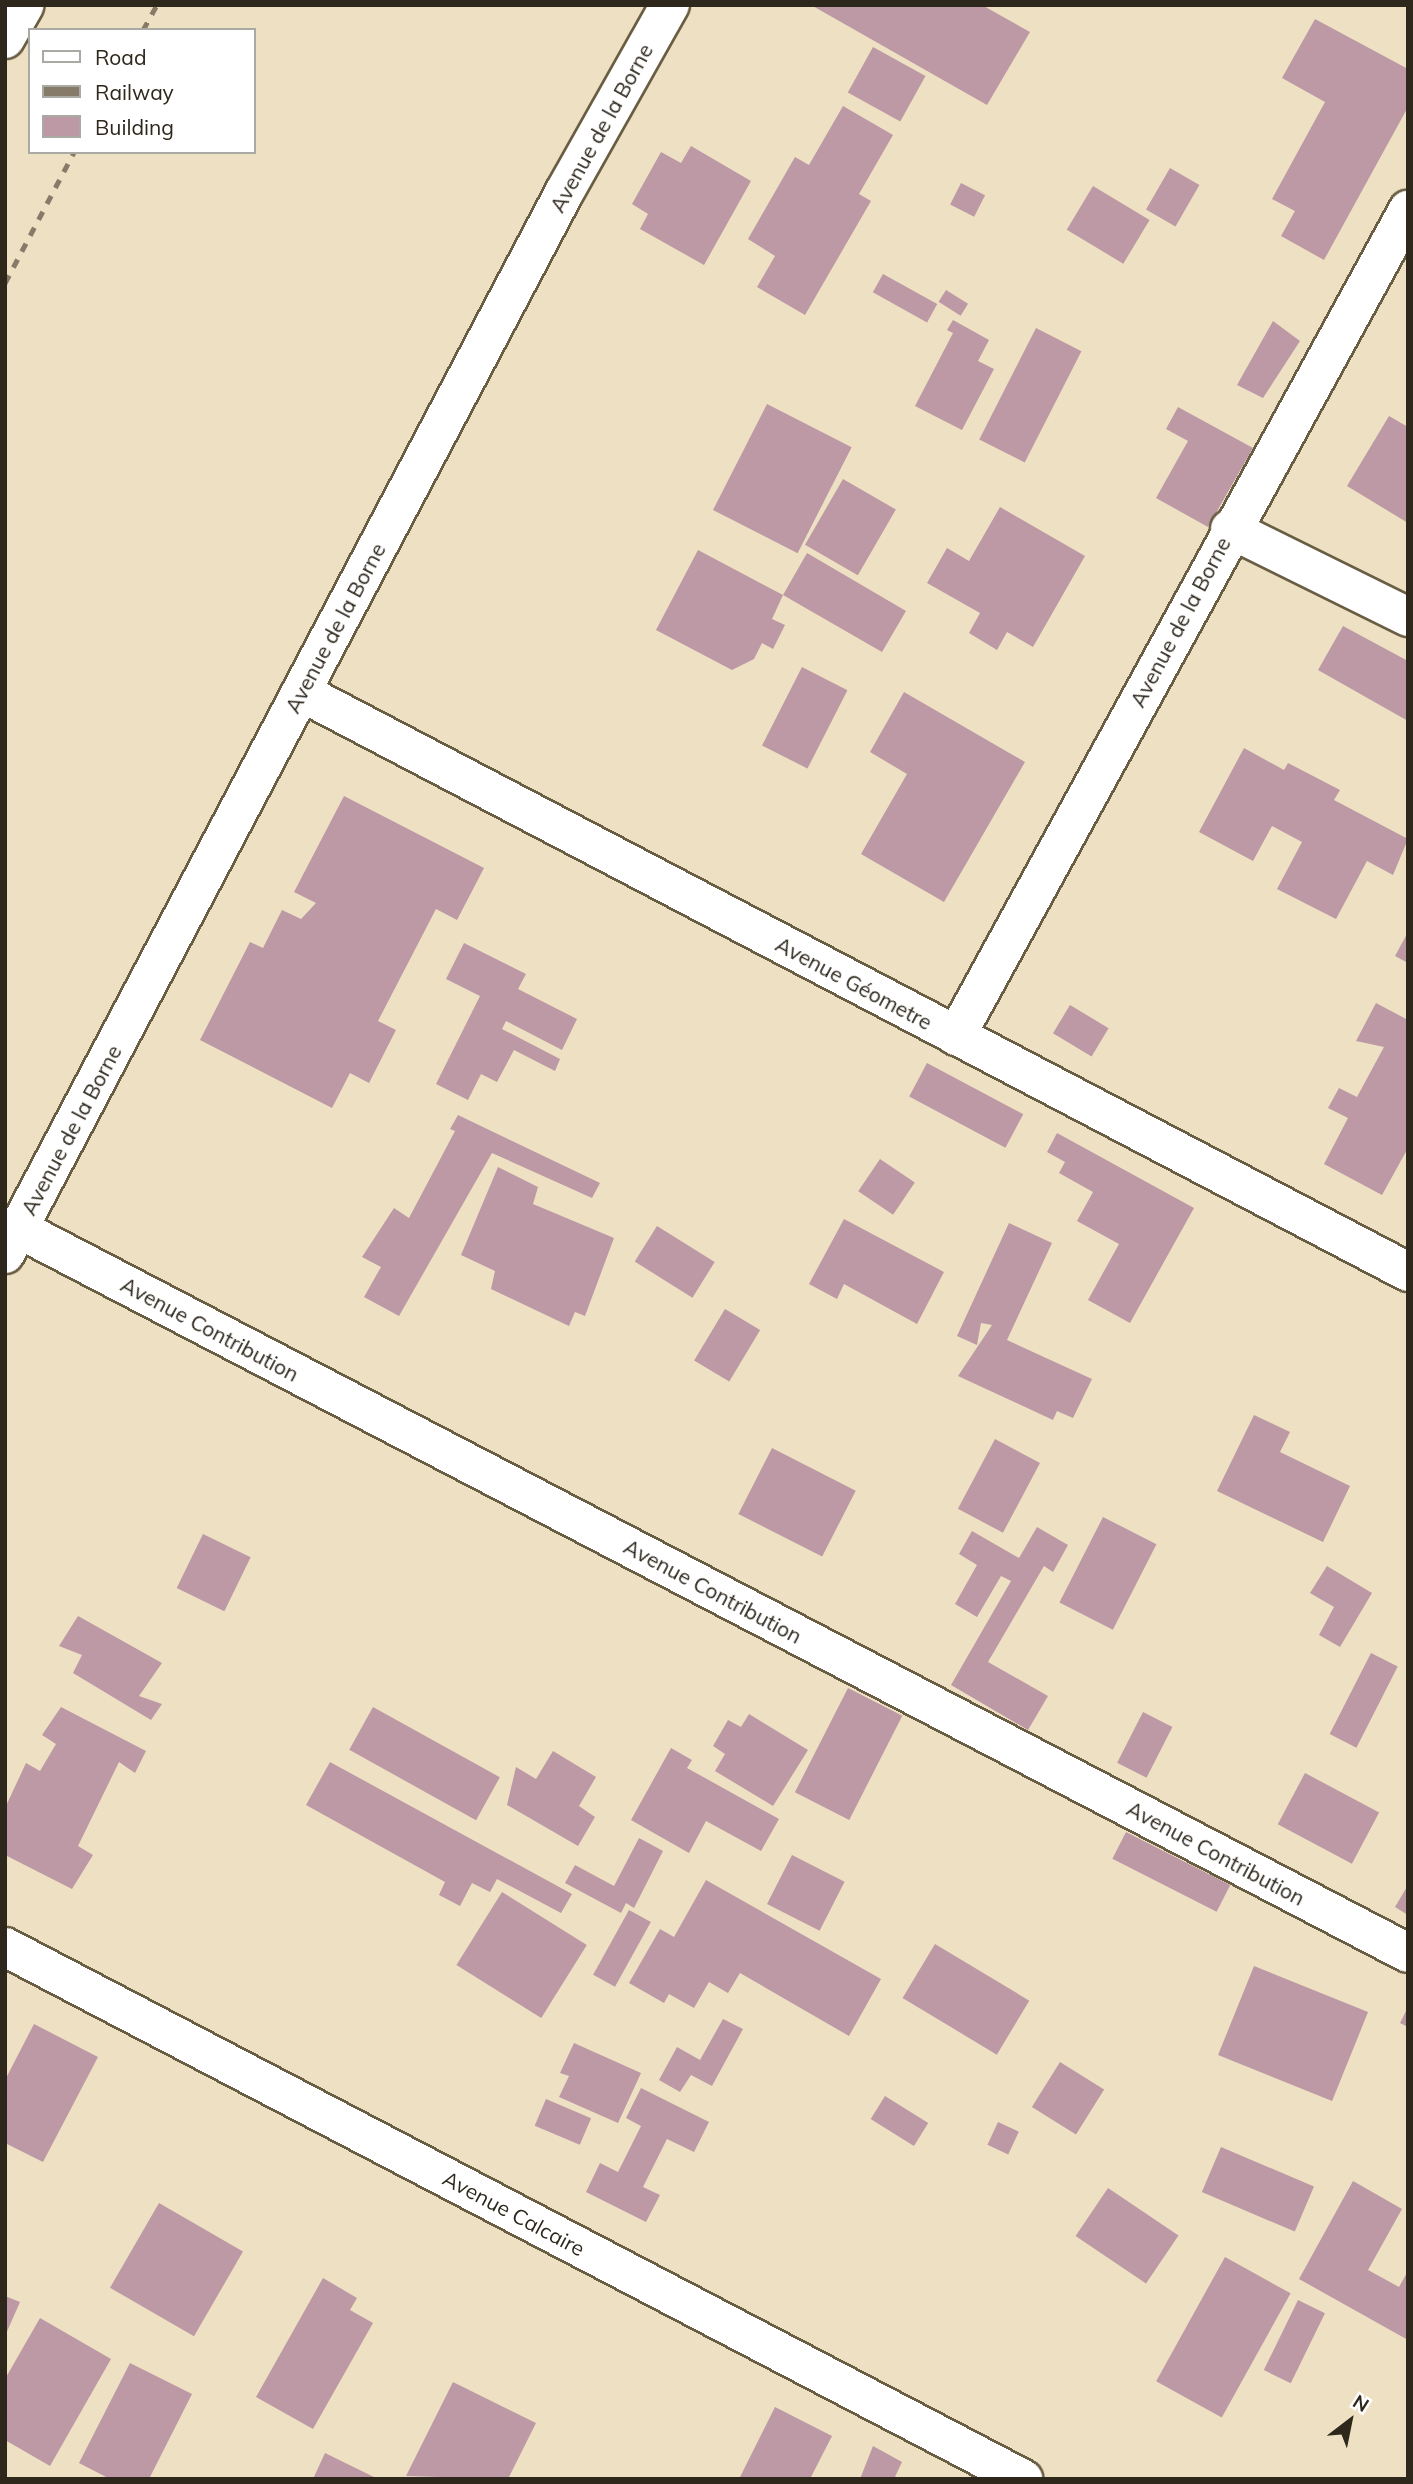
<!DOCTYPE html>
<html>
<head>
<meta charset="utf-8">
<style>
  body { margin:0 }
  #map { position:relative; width:1413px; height:2484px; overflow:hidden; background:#eee0c3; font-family:Mulish,sans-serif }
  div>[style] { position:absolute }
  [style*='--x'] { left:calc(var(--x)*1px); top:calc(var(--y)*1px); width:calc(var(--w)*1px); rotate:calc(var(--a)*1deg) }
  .building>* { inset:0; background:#bc99a5; transform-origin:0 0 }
  .roads { filter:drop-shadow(2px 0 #695d43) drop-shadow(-2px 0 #695d43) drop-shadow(0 2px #695d43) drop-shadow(0 -2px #695d43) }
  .minor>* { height:38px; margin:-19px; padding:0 19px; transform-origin:19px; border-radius:19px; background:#fff }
  .rail>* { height:5px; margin-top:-2.5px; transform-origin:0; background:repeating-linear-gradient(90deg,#857b68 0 9px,transparent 0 18px) }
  span { translate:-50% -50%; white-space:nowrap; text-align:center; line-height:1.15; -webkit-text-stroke:6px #fff; paint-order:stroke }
  .street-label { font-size:21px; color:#2d271c }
  .frame { position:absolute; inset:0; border:7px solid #2d271c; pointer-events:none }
  .legend { position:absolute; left:28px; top:28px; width:228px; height:126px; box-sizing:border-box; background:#fff; border:2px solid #aba9a4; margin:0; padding:9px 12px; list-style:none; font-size:21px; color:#2d271c }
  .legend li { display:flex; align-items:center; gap:14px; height:35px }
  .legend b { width:35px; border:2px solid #aba9a4 }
  .north { position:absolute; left:1315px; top:2386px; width:70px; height:70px; -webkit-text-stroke:5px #fff; paint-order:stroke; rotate:32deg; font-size:19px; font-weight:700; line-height:28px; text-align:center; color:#2d271c }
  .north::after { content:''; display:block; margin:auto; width:24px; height:32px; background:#2d271c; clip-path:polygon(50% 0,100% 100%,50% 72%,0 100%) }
</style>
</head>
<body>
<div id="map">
  <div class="building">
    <div style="clip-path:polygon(811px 5px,982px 5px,1030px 32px,987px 105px)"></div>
    <div style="clip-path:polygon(1315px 19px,1408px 69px,1408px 107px,1324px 260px,1281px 236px,1295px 211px,1272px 199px,1325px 102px,1282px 78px)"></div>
    <div style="left:873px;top:47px;width:60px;height:52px;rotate:29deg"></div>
    <div style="clip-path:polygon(843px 106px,893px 135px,859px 194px,871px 201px,805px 315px,757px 287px,775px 256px,748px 239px,795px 157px,809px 165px)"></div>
    <div style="clip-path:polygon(691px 146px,751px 181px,704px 265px,640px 229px,648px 214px,632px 204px,661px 152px,681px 163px)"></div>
    <div style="left:1170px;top:168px;width:34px;height:48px;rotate:30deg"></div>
    <div style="left:961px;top:183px;width:27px;height:24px;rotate:27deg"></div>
    <div style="left:1093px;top:186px;width:66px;height:51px;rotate:31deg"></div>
    <div style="left:883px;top:274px;width:62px;height:21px;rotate:29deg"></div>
    <div style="left:946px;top:290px;width:26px;height:14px;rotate:32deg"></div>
    <div style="clip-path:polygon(953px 320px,989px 340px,978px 361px,994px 369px,962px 430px,915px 406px,953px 333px,947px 330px)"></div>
    <div style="clip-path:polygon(1273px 321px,1300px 341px,1263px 398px,1237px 385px)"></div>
    <div style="left:1036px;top:328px;width:51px;height:125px;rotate:27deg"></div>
    <div style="left:767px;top:404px;width:95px;height:119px;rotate:27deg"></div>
    <div style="clip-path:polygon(1178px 407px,1253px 448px,1208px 527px,1156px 498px,1188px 441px,1166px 429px)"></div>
    <div style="clip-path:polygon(1389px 416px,1408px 427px,1408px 523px,1347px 486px)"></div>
    <div style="left:843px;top:479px;width:61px;height:76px;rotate:30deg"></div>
    <div style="clip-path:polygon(1000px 507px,1085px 556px,1033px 647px,1007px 632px,997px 650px,969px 633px,980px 613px,927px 583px,947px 548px,969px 561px)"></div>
    <div style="clip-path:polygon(698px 550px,783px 595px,807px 553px,906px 611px,882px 652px,783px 595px,772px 619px,785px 625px,773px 649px,762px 643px,754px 659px,732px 670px,656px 630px)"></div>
    <div style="clip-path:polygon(1343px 626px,1408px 661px,1408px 721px,1318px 670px)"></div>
    <div style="left:802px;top:667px;width:51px;height:88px;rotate:27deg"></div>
    <div style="clip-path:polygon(904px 692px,1025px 762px,944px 902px,861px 854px,907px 774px,870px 752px)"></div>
    <div style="clip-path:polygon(1244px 748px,1284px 770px,1288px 763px,1340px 790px,1334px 800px,1408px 839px,1393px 875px,1367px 861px,1336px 919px,1277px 889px,1302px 842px,1272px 826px,1253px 861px,1199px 832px)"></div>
    <div style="clip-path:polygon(344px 796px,484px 868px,457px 920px,436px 909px,378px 1021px,396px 1030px,369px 1083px,350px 1073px,332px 1108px,200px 1040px,250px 942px,263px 948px,282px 910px,301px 919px,316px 903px,294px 892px)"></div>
    <div style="clip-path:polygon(1408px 932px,1408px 963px,1395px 956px)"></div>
    <div style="clip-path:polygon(464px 943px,526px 974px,518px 989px,577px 1019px,562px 1050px,506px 1021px,502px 1029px,560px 1059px,555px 1071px,514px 1050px,497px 1082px,481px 1074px,468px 1100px,436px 1084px,480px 996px,446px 979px)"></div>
    <div style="clip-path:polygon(1376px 1003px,1408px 1020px,1408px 1148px,1382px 1195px,1324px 1164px,1348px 1118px,1328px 1108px,1339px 1088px,1357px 1097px,1384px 1047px,1356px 1041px)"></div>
    <div style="left:1070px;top:1005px;width:45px;height:33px;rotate:31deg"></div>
    <div style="left:927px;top:1063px;width:109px;height:38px;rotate:28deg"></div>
    <div style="clip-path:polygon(458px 1115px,600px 1183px,592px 1198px,492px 1153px,399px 1316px,364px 1297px,381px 1267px,362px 1257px,394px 1208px,409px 1218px,455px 1131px,450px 1129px)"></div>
    <div style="clip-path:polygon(1057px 1133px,1194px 1208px,1130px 1323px,1088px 1300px,1119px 1244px,1077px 1221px,1093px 1192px,1059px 1173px,1065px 1162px,1047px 1152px)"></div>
    <div style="left:880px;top:1159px;width:42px;height:39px;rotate:34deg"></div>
    <div style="clip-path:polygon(498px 1167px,538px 1187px,533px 1204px,614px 1238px,585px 1316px,575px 1312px,569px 1326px,491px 1289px,495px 1271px,461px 1255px)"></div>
    <div style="clip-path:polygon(844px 1219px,944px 1272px,917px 1324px,844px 1284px,837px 1299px,809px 1284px)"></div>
    <div style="clip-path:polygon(1009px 1223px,1052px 1243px,1007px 1340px,1092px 1379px,1073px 1418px,1057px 1411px,1053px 1420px,958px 1376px,992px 1325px,981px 1323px,977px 1345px,957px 1336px)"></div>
    <div style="left:657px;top:1226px;width:68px;height:42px;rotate:32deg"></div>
    <div style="left:725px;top:1309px;width:41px;height:60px;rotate:31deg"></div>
    <div style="clip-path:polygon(1254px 1415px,1290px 1432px,1280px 1452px,1350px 1486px,1323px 1542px,1217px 1491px)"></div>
    <div style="left:995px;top:1439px;width:51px;height:79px;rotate:28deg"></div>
    <div style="left:772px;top:1448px;width:94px;height:74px;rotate:27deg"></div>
    <div style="left:1103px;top:1517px;width:60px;height:96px;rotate:27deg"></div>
    <div style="clip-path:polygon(1037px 1527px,1068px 1545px,1053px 1572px,1044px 1566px,988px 1662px,1048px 1696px,1028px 1730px,951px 1685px,1011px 1581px,1001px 1576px,977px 1617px,955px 1604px,977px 1565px,959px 1554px,972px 1531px,1019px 1558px)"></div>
    <div style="left:203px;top:1534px;width:53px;height:60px;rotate:26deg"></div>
    <div style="clip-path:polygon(1327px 1566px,1372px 1593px,1340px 1647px,1319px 1635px,1334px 1607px,1310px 1593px)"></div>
    <div style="clip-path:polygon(78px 1616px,162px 1663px,139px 1696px,162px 1704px,151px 1720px,73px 1673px,82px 1655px,59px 1646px)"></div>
    <div style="left:1371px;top:1653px;width:30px;height:91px;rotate:27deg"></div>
    <div style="left:848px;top:1688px;width:61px;height:117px;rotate:27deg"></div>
    <div style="clip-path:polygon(61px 1707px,146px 1751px,135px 1773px,119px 1762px,78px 1846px,93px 1855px,72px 1889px,5px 1855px,5px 1808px,26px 1763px,40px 1771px,56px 1744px,42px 1735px)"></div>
    <div style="left:373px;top:1707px;width:145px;height:49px;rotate:29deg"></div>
    <div style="left:1143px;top:1712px;width:33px;height:57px;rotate:27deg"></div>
    <div style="clip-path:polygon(749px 1714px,808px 1750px,773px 1806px,715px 1771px,725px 1754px,713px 1746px,728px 1720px,741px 1727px)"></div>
    <div style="clip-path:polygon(671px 1748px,692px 1760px,687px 1768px,779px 1819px,761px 1851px,706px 1821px,689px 1853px,631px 1820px)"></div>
    <div style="clip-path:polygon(553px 1751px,596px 1777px,579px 1806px,595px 1817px,578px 1846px,507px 1805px,516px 1767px,536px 1779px)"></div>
    <div style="clip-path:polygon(330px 1762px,572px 1894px,561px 1913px,497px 1879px,490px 1892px,472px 1883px,460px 1906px,439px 1895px,445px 1882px,306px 1805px)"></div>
    <div style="left:1305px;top:1773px;width:84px;height:58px;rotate:28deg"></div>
    <div style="left:1126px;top:1832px;width:117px;height:30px;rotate:27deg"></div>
    <div style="clip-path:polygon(639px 1838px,663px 1851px,634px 1908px,626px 1903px,621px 1913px,565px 1883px,575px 1865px,614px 1886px)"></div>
    <div style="left:792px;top:1855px;width:59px;height:55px;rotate:27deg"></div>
    <div style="clip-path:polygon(706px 1880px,881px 1979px,849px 2036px,740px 1973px,728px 1993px,709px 1982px,694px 2008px,669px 1994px,664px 2003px,629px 1983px,660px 1929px,674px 1937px)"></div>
    <div style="clip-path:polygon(1408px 1885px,1408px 1915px,1395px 1907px)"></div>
    <div style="left:502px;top:1892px;width:100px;height:86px;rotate:32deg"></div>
    <div style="left:629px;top:1910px;width:25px;height:74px;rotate:29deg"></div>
    <div style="left:935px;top:1944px;width:110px;height:63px;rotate:31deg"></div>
    <div style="left:1254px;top:1966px;width:123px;height:96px;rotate:22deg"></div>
    <div style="clip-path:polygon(1408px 2007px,1408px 2027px,1400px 2023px)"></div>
    <div style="clip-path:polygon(723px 2019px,743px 2029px,712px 2086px,691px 2075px,680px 2092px,659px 2080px,677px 2047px,700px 2060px)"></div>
    <div style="clip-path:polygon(34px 2024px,98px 2057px,43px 2162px,5px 2143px,5px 2080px)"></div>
    <div style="clip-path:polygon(574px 2043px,641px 2073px,618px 2123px,559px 2097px,569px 2076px,560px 2073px)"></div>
    <div style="left:1060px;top:2062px;width:52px;height:53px;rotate:32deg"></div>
    <div style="clip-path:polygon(641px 2088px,709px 2122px,694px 2152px,667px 2139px,643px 2187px,660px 2195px,646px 2222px,586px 2192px,600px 2163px,618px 2172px,641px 2126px,626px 2118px)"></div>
    <div style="left:885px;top:2096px;width:51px;height:27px;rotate:32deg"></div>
    <div style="left:546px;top:2099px;width:49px;height:29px;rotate:23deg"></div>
    <div style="left:998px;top:2122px;width:23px;height:25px;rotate:25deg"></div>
    <div style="left:1221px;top:2147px;width:101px;height:49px;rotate:23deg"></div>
    <div style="clip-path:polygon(1353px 2181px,1402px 2209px,1368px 2270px,1399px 2287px,1408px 2271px,1408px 2340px,1299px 2279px)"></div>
    <div style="left:1108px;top:2188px;width:85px;height:58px;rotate:34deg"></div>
    <div style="left:159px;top:2203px;width:97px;height:98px;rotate:30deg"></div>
    <div style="left:1225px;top:2257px;width:75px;height:142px;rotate:29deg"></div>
    <div style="clip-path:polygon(323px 2278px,357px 2298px,350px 2310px,373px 2323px,313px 2429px,256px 2397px)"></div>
    <div style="clip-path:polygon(5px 2296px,20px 2302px,5px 2336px)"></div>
    <div style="left:1298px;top:2300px;width:30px;height:78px;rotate:26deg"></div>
    <div style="clip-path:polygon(40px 2318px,111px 2359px,50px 2466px,5px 2440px,5px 2379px)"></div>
    <div style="clip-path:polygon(130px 2363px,192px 2394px,149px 2479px,110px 2479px,79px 2463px)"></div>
    <div style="clip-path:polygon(453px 2382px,536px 2423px,508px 2479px,406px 2476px)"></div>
    <div style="clip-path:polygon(775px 2407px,832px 2436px,810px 2479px,739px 2479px)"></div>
    <div style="clip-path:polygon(873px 2446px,902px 2462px,894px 2479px,860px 2479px)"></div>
    <div style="clip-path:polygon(325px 2453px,378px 2479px,313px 2479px)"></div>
  </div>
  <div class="roads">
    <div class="minor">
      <div style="--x:5;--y:39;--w:39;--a:-60"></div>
      <div style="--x:1230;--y:529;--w:199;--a:26.3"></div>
      <div style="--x:301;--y:692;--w:1250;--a:27.65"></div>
      <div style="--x:956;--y:1036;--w:942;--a:-61.31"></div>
      <div style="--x:19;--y:1229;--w:1566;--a:27.53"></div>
      <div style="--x:5;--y:1254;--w:1201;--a:-62.22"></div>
      <div style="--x:565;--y:191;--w:214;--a:-60.6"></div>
      <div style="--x:5;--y:1947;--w:1149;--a:27.59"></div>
    </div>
  </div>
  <div class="rail">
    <div style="--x:143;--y:30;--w:29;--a:-61"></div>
    <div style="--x:5;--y:283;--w:148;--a:-62.2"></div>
  </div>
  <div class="street-label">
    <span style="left:601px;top:128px;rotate:-61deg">Avenue de la Borne</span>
    <span style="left:1180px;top:622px;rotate:-62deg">Avenue de la Borne</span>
    <span style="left:335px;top:628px;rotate:-62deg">Avenue de la Borne</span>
    <span style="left:854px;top:983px;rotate:28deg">Avenue Géometre</span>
    <span style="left:71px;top:1130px;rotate:-62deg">Avenue de la Borne</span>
    <span style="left:210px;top:1329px;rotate:28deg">Avenue Contribution</span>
    <span style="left:713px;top:1591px;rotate:28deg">Avenue Contribution</span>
    <span style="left:1216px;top:1853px;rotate:28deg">Avenue Contribution</span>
    <span style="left:514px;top:2213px;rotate:28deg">Avenue Calcaire</span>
  </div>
  <div class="frame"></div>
  <ul class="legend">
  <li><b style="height:9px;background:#fff"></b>Road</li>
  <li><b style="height:9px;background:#857b68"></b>Railway</li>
  <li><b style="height:19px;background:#bc99a5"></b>Building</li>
  </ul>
  <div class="north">N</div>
</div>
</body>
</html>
